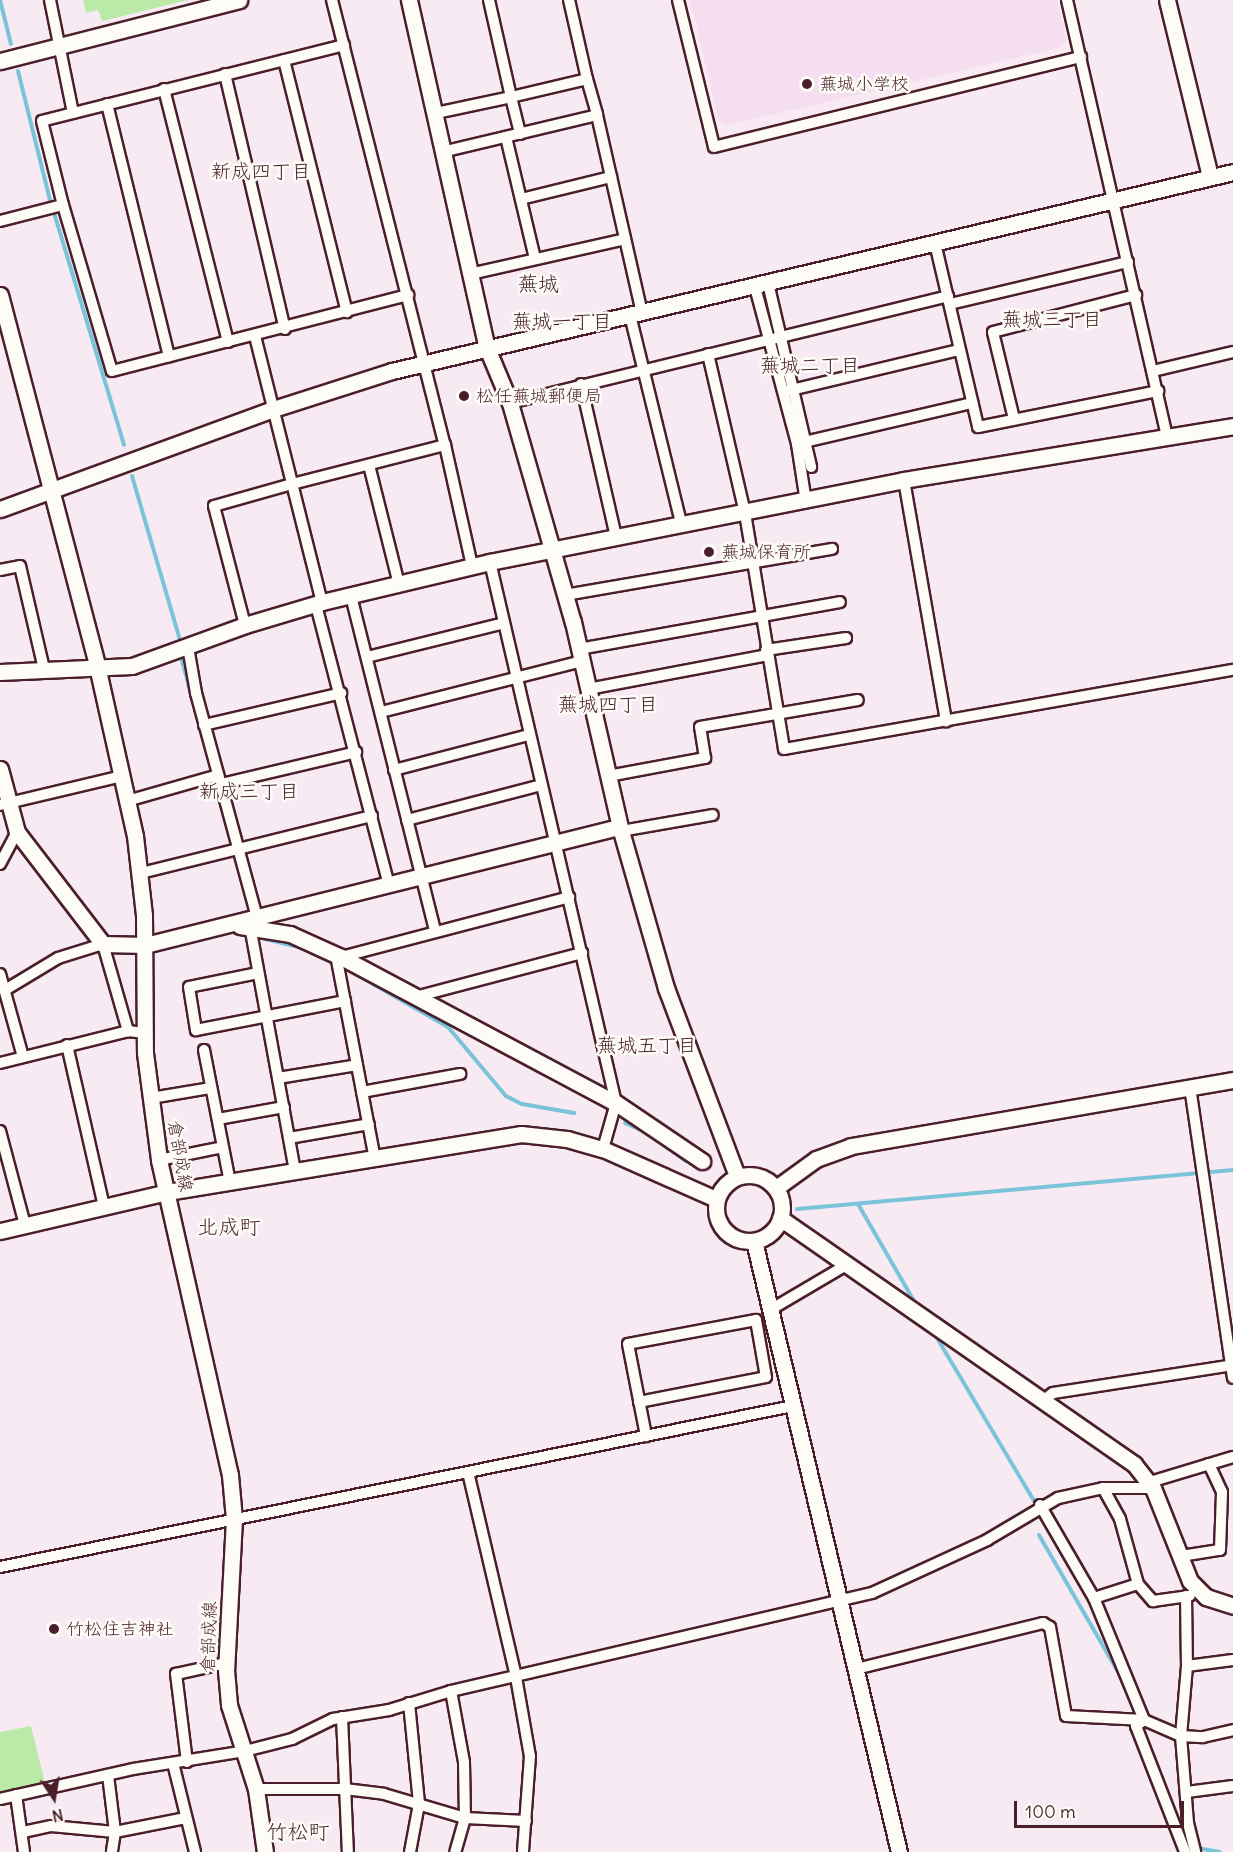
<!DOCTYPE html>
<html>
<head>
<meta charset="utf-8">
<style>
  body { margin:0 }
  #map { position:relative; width:1233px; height:1852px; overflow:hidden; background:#f8eaf2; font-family:Delius,"Klee One",sans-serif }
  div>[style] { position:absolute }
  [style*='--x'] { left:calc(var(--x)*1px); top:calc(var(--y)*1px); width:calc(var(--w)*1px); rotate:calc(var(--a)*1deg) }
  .built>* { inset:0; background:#f5deef }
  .green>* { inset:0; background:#bbe9a7 }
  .stream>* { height:4px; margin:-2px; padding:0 2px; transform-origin:2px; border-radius:2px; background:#7ac4da }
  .roads { filter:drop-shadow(2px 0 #4a1f2b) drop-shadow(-2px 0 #4a1f2b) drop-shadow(0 2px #4a1f2b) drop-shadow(0 -2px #4a1f2b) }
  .street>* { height:10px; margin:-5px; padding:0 5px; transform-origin:5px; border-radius:5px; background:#fdfcf7 }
  .secondary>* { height:15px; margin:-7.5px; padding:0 7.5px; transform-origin:7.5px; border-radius:7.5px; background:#fdfcf7 }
  .secondary>.ring { margin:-7.5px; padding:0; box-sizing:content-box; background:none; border:15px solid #fdfcf7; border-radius:50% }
  .dots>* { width:16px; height:16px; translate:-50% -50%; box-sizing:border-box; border:3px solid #fdfcf7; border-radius:50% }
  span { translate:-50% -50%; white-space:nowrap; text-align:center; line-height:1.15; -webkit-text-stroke:5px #fdfcf7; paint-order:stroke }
  .poi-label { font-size:18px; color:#4a1f2b }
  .left { translate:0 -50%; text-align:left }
  .street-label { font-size:18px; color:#4a1f2b }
  .neighbourhood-label { font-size:20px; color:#4a1f2b }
  .quarter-label { font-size:21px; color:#4a1f2b }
  .north { position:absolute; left:24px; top:1768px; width:60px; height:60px; -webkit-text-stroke:4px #fdfcf7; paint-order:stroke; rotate:168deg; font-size:16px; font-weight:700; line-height:24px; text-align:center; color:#4a1f2b }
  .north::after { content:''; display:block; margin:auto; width:21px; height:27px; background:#4a1f2b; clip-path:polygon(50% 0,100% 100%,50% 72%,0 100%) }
  .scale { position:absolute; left:1014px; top:1801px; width:170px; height:27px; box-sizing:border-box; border:3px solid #4a1f2b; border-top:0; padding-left:8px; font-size:18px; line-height:21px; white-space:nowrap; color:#4a1f2b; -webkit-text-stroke:4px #fdfcf7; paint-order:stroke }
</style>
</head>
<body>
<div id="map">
  <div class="built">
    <div style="clip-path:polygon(690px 0,1057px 0,1066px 39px,1062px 47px,728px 125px,719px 121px)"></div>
  </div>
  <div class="green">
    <div style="clip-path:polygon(83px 0,188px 0,102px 21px,98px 10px,86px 13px)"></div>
    <div style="clip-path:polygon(31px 1726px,45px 1783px,0 1793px,0 1732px)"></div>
  </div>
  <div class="stream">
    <div style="--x:0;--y:0;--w:45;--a:76"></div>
    <div style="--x:18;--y:71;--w:133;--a:76.1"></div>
    <div style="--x:55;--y:216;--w:239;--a:73.2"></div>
    <div style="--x:132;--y:476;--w:171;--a:73.7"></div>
    <div style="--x:181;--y:657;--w:107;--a:74.8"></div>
    <div style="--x:257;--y:937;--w:46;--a:13.7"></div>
    <div style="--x:302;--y:948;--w:34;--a:26"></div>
    <div style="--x:352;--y:972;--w:111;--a:29.8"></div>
    <div style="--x:448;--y:1027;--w:90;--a:50"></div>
    <div style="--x:506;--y:1096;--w:18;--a:27"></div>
    <div style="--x:522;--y:1104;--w:53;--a:9.8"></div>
    <div style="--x:625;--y:1123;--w:24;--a:24"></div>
    <div style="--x:647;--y:1133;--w:48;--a:35.7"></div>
    <div style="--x:858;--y:1204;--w:118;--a:60"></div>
    <div style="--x:797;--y:1209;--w:438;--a:-5.1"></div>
    <div style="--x:934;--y:1333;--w:196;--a:59.2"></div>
    <div style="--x:1039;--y:1535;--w:164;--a:60"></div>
    <div style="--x:1169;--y:1796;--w:55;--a:68.6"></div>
    <div style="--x:1197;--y:1848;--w:23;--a:10"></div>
  </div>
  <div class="roads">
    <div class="street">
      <div style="--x:50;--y:0;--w:115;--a:78.5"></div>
      <div style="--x:332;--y:0;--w:459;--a:75.8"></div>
      <div style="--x:489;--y:0;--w:99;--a:77.2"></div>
      <div style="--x:511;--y:97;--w:78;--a:-13.3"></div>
      <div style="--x:587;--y:79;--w:81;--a:-102.8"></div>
      <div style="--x:678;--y:0;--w:151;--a:76.2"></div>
      <div style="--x:714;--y:147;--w:378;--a:-13.8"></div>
      <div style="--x:1067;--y:0;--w:446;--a:77.1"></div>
      <div style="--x:344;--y:45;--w:311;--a:165.9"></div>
      <div style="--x:42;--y:121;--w:87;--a:76"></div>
      <div style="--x:63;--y:205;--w:173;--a:73.6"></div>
      <div style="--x:112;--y:371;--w:306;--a:-14.4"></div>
      <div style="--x:284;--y:60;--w:260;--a:76"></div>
      <div style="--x:225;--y:74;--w:262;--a:76.8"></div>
      <div style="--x:587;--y:79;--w:37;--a:74"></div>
      <div style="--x:164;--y:89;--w:261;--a:75.8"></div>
      <div style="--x:107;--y:104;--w:260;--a:76.2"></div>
      <div style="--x:436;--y:113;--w:77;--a:-12"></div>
      <div style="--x:511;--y:97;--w:38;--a:76"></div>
      <div style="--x:506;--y:137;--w:125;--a:76.6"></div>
      <div style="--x:442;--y:152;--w:159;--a:-13.4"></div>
      <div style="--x:597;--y:115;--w:203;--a:77.2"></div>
      <div style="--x:521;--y:199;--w:93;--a:-13.7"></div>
      <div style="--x:0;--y:221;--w:65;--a:-14.3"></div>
      <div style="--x:935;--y:243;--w:189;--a:76.8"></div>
      <div style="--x:978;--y:427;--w:184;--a:-11.3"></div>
      <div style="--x:470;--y:274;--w:159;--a:-12.7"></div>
      <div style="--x:768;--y:283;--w:189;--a:76.8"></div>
      <div style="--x:755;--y:287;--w:163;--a:75"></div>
      <div style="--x:797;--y:444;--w:59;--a:81.2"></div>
      <div style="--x:950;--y:304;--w:183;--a:-13.3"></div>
      <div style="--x:630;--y:315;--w:214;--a:76.2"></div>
      <div style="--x:255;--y:336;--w:274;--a:75.9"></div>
      <div style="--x:708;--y:354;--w:163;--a:76.9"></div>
      <div style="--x:745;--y:513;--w:239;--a:80.6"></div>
      <div style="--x:784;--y:749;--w:456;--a:-10"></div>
      <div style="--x:1153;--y:371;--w:82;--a:-13.4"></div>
      <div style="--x:581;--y:384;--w:157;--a:77.1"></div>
      <div style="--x:787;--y:391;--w:177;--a:-13.4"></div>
      <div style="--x:510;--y:403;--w:451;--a:-13.7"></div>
      <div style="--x:1014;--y:419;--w:89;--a:-103.6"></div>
      <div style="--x:993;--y:332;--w:148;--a:-14.5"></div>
      <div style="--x:800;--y:443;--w:177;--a:-13.1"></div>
      <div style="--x:369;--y:465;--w:123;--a:75.9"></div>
      <div style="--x:904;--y:480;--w:245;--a:80.1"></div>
      <div style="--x:490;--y:562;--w:555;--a:76.89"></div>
      <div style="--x:616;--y:1103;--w:48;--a:105.8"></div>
      <div style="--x:0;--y:570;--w:20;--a:-11"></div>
      <div style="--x:20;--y:566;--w:106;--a:76.9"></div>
      <div style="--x:565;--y:595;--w:271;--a:-9.8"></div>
      <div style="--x:351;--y:596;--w:345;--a:75.9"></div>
      <div style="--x:316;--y:605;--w:290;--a:75.4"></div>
      <div style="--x:245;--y:625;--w:123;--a:-104.6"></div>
      <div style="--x:214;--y:506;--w:81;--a:-15.8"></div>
      <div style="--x:292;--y:484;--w:158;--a:-14.3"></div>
      <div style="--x:445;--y:445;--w:124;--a:77.4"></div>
      <div style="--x:188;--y:647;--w:47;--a:80.1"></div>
      <div style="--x:196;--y:693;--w:232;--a:74.8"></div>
      <div style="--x:579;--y:649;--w:265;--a:-10.2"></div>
      <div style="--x:766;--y:650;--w:81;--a:-8.5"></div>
      <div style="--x:367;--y:657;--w:141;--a:-13.9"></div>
      <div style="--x:588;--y:689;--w:183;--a:-10.7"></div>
      <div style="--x:381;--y:712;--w:207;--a:-14.2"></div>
      <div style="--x:204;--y:725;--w:141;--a:-13.1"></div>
      <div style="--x:394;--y:770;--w:138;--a:-14.6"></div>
      <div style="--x:608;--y:776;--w:99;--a:-10.5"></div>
      <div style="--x:705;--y:758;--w:31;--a:-99"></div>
      <div style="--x:700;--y:727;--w:160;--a:-9.7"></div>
      <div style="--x:221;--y:784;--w:139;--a:-13.3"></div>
      <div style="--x:127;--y:801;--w:95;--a:-15.9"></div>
      <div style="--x:0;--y:805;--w:125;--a:-13.4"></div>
      <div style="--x:407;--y:820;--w:138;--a:-14.6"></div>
      <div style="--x:621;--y:831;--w:93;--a:-9.9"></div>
      <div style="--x:0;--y:864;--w:36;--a:-62"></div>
      <div style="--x:141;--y:873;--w:238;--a:-13.9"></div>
      <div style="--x:250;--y:926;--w:250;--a:79.6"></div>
      <div style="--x:336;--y:955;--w:209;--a:79.2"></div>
      <div style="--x:341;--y:957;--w:236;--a:-14.7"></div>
      <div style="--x:258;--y:973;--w:70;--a:168.5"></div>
      <div style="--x:189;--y:987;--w:44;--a:80.8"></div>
      <div style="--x:196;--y:1030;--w:152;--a:-11"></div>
      <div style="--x:0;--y:974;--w:86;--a:74.5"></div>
      <div style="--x:5;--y:990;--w:62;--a:-31.1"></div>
      <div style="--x:58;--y:958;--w:47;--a:-17.3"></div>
      <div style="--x:103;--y:944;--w:91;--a:74"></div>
      <div style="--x:415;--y:997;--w:173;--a:-14.8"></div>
      <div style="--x:67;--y:1045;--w:165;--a:77.1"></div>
      <div style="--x:204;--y:1050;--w:135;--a:78.9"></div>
      <div style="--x:0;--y:1063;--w:132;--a:-14"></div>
      <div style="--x:128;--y:1031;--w:17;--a:7"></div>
      <div style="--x:278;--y:1078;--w:80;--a:-9.3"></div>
      <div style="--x:1190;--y:1087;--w:294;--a:81.6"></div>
      <div style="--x:362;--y:1092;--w:100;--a:-10.4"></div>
      <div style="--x:151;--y:1098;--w:61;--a:-9.5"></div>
      <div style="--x:218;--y:1119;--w:67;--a:-10.3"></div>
      <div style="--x:0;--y:1131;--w:97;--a:75.1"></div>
      <div style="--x:289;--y:1138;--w:81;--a:-9.9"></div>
      <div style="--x:159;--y:1160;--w:65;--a:-11.5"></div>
      <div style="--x:770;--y:1310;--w:91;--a:-30.5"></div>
      <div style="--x:1044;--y:1400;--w:11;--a:-38"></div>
      <div style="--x:1053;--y:1393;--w:182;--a:-8.8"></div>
      <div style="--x:639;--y:1402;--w:129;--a:-11.1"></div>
      <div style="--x:766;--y:1377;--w:58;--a:-100"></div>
      <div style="--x:756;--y:1320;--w:130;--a:169.4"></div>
      <div style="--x:628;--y:1344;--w:94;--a:78.9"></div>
      <div style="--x:468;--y:1472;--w:211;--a:76.8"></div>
      <div style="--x:516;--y:1677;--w:80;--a:80"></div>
      <div style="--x:530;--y:1756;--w:96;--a:94.2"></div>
      <div style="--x:1150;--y:1482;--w:87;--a:-16.8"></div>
      <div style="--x:1103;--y:1488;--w:35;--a:61"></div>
      <div style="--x:1120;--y:1519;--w:67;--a:74.5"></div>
      <div style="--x:1138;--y:1584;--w:23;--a:49"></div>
      <div style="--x:1153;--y:1601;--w:37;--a:-8"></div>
      <div style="--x:1040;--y:1505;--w:108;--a:59.9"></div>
      <div style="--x:1094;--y:1598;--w:132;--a:67.7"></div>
      <div style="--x:1181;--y:1556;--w:39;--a:-9"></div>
      <div style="--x:1220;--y:1550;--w:58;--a:-88"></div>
      <div style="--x:1222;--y:1492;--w:31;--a:-115"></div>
      <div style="--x:0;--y:1567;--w:809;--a:-11.48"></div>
      <div style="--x:1186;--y:1596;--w:70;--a:89.2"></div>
      <div style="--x:1187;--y:1666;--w:70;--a:94.9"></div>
      <div style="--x:1181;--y:1736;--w:87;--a:85.4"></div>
      <div style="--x:1188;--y:1823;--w:30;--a:76"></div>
      <div style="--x:1094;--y:1598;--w:46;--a:-17.7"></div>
      <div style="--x:1187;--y:1666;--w:46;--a:-7.4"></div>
      <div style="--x:856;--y:1669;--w:193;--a:-13.8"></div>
      <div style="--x:1043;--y:1623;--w:8;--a:30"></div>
      <div style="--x:1050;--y:1627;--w:90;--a:79.8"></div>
      <div style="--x:1066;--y:1716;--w:78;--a:2.9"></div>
      <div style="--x:1144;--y:1720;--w:40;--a:23.4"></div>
      <div style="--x:1181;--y:1736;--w:22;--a:3"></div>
      <div style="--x:1203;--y:1737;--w:31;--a:-13"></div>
      <div style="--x:451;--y:1691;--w:72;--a:79.6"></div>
      <div style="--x:464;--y:1762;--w:56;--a:89"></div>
      <div style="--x:465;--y:1818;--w:35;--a:106"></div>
      <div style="--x:409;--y:1703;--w:101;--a:84.3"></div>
      <div style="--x:419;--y:1804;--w:49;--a:100.6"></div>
      <div style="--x:342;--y:1717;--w:135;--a:87.5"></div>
      <div style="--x:1144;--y:1720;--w:10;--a:143"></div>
      <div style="--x:1136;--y:1726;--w:135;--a:68.7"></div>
      <div style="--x:187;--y:1762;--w:89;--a:-97.1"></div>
      <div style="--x:176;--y:1674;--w:51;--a:-12.4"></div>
      <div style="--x:173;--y:1763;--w:92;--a:76.1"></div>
      <div style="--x:108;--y:1775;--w:57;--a:83"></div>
      <div style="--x:115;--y:1832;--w:20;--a:99"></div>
      <div style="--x:256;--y:1789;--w:89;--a:0"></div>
      <div style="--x:345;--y:1789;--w:39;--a:7"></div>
      <div style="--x:384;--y:1794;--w:84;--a:16.5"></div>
      <div style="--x:465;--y:1818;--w:61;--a:2.8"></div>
      <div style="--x:1187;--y:1792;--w:46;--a:-7.4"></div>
      <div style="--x:16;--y:1795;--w:58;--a:82"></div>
      <div style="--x:0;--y:1799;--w:136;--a:-12.7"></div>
      <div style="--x:133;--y:1769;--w:113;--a:-9.1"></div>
      <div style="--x:245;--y:1751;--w:49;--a:-14.3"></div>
      <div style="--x:292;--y:1739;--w:46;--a:-26"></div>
      <div style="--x:333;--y:1719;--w:57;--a:-9.1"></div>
      <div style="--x:389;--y:1710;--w:65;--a:-17"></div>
      <div style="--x:451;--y:1691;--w:432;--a:-13.1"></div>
      <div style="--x:872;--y:1593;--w:127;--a:-24.7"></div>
      <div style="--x:987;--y:1540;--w:82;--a:-30.6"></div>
      <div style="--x:1058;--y:1498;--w:46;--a:-12.5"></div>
      <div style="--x:1103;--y:1488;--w:50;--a:0"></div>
      <div style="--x:23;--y:1832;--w:29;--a:-12"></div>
      <div style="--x:51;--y:1826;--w:64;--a:5.4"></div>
      <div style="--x:115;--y:1832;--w:72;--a:-11.2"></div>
    </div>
    <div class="secondary">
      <div style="--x:409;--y:0;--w:357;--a:77.4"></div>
      <div style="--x:487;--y:348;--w:60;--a:67.3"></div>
      <div style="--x:510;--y:403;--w:228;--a:74"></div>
      <div style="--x:573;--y:622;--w:214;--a:77.1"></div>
      <div style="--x:621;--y:831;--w:163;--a:74"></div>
      <div style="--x:666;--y:988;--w:201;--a:69.3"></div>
      <div style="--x:1167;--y:0;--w:182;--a:76.3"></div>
      <div style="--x:0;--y:61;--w:247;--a:-14.3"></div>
      <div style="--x:0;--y:295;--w:383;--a:75.3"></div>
      <div style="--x:97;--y:666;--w:174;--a:77.4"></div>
      <div style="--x:135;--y:836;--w:80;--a:83.5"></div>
      <div style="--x:144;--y:915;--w:138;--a:89.6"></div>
      <div style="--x:145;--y:1053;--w:108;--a:82.5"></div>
      <div style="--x:159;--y:1160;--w:323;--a:77.3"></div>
      <div style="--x:230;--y:1475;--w:44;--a:84.8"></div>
      <div style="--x:234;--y:1519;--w:151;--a:93"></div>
      <div style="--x:226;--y:1670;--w:35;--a:85"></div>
      <div style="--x:229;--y:1705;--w:88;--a:72.2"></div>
      <div style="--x:256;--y:1789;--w:64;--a:81.9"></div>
      <div style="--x:0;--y:509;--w:291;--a:-20.1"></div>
      <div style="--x:273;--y:409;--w:125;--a:-17.7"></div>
      <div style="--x:392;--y:371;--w:864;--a:-13.31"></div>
      <div style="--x:0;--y:672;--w:132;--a:-2.6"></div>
      <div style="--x:132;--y:666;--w:120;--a:-19.9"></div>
      <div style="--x:245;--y:625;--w:80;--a:-16.6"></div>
      <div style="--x:322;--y:602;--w:173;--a:-13.4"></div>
      <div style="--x:490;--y:562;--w:422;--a:-11.2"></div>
      <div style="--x:904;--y:480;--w:333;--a:-9.3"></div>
      <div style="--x:0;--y:769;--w:65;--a:74.9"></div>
      <div style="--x:17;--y:832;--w:141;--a:52.5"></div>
      <div style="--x:103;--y:944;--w:42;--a:1.4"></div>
      <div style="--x:145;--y:945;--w:489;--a:-14"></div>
      <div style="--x:240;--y:926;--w:51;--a:9.1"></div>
      <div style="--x:290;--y:934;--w:56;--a:24.3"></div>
      <div style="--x:341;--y:957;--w:311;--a:28"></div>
      <div style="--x:616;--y:1103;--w:104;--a:34"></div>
      <div class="ring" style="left:716px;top:1175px;width:51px;height:51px"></div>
      <div style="--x:776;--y:1188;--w:49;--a:-35.9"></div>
      <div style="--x:816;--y:1159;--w:37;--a:-20"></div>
      <div style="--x:851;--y:1146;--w:388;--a:-9.8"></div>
      <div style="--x:780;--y:1218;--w:431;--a:34.8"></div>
      <div style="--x:1134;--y:1464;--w:31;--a:52"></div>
      <div style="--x:1153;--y:1488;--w:100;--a:68.3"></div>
      <div style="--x:1190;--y:1581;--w:23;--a:45"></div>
      <div style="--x:1206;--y:1597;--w:28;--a:18"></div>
      <div style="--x:0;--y:1231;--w:171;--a:-13.1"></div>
      <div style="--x:167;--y:1192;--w:359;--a:-9.3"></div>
      <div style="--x:521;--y:1134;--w:46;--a:6.2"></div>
      <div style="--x:567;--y:1139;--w:37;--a:16"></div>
      <div style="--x:603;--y:1149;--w:124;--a:23.9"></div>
      <div style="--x:754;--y:1241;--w:628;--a:76.65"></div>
    </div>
  </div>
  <div class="dots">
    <div style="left:807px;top:84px;background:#4a1f2b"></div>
    <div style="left:464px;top:396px;background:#4a1f2b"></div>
    <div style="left:709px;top:552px;background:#4a1f2b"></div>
    <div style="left:54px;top:1629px;background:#4a1f2b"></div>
  </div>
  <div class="poi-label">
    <span class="left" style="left:819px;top:84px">蕪城小学校</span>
    <span class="left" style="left:476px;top:396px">松任蕪城郵便局</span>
    <span class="left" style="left:721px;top:552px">蕪城保育所</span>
    <span class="left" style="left:66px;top:1629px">竹松住吉神社</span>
  </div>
  <div class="street-label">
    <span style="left:180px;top:1156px;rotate:80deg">倉部成線</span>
    <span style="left:209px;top:1637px;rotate:-88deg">倉部成線</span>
  </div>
  <div class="neighbourhood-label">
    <span style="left:261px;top:170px">新成四丁目</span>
    <span style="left:1052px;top:318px">蕪城三丁目</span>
    <span style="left:562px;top:320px">蕪城一丁目</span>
    <span style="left:810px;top:364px">蕪城二丁目</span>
    <span style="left:608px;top:703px">蕪城四丁目</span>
    <span style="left:249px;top:790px">新成三丁目</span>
    <span style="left:647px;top:1044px">蕪城五丁目</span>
  </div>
  <div class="quarter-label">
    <span style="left:538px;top:284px">蕪城</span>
    <span style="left:229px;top:1227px">北成町</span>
    <span style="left:298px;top:1832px">竹松町</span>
  </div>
  <div class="north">N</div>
  <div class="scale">100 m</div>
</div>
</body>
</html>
